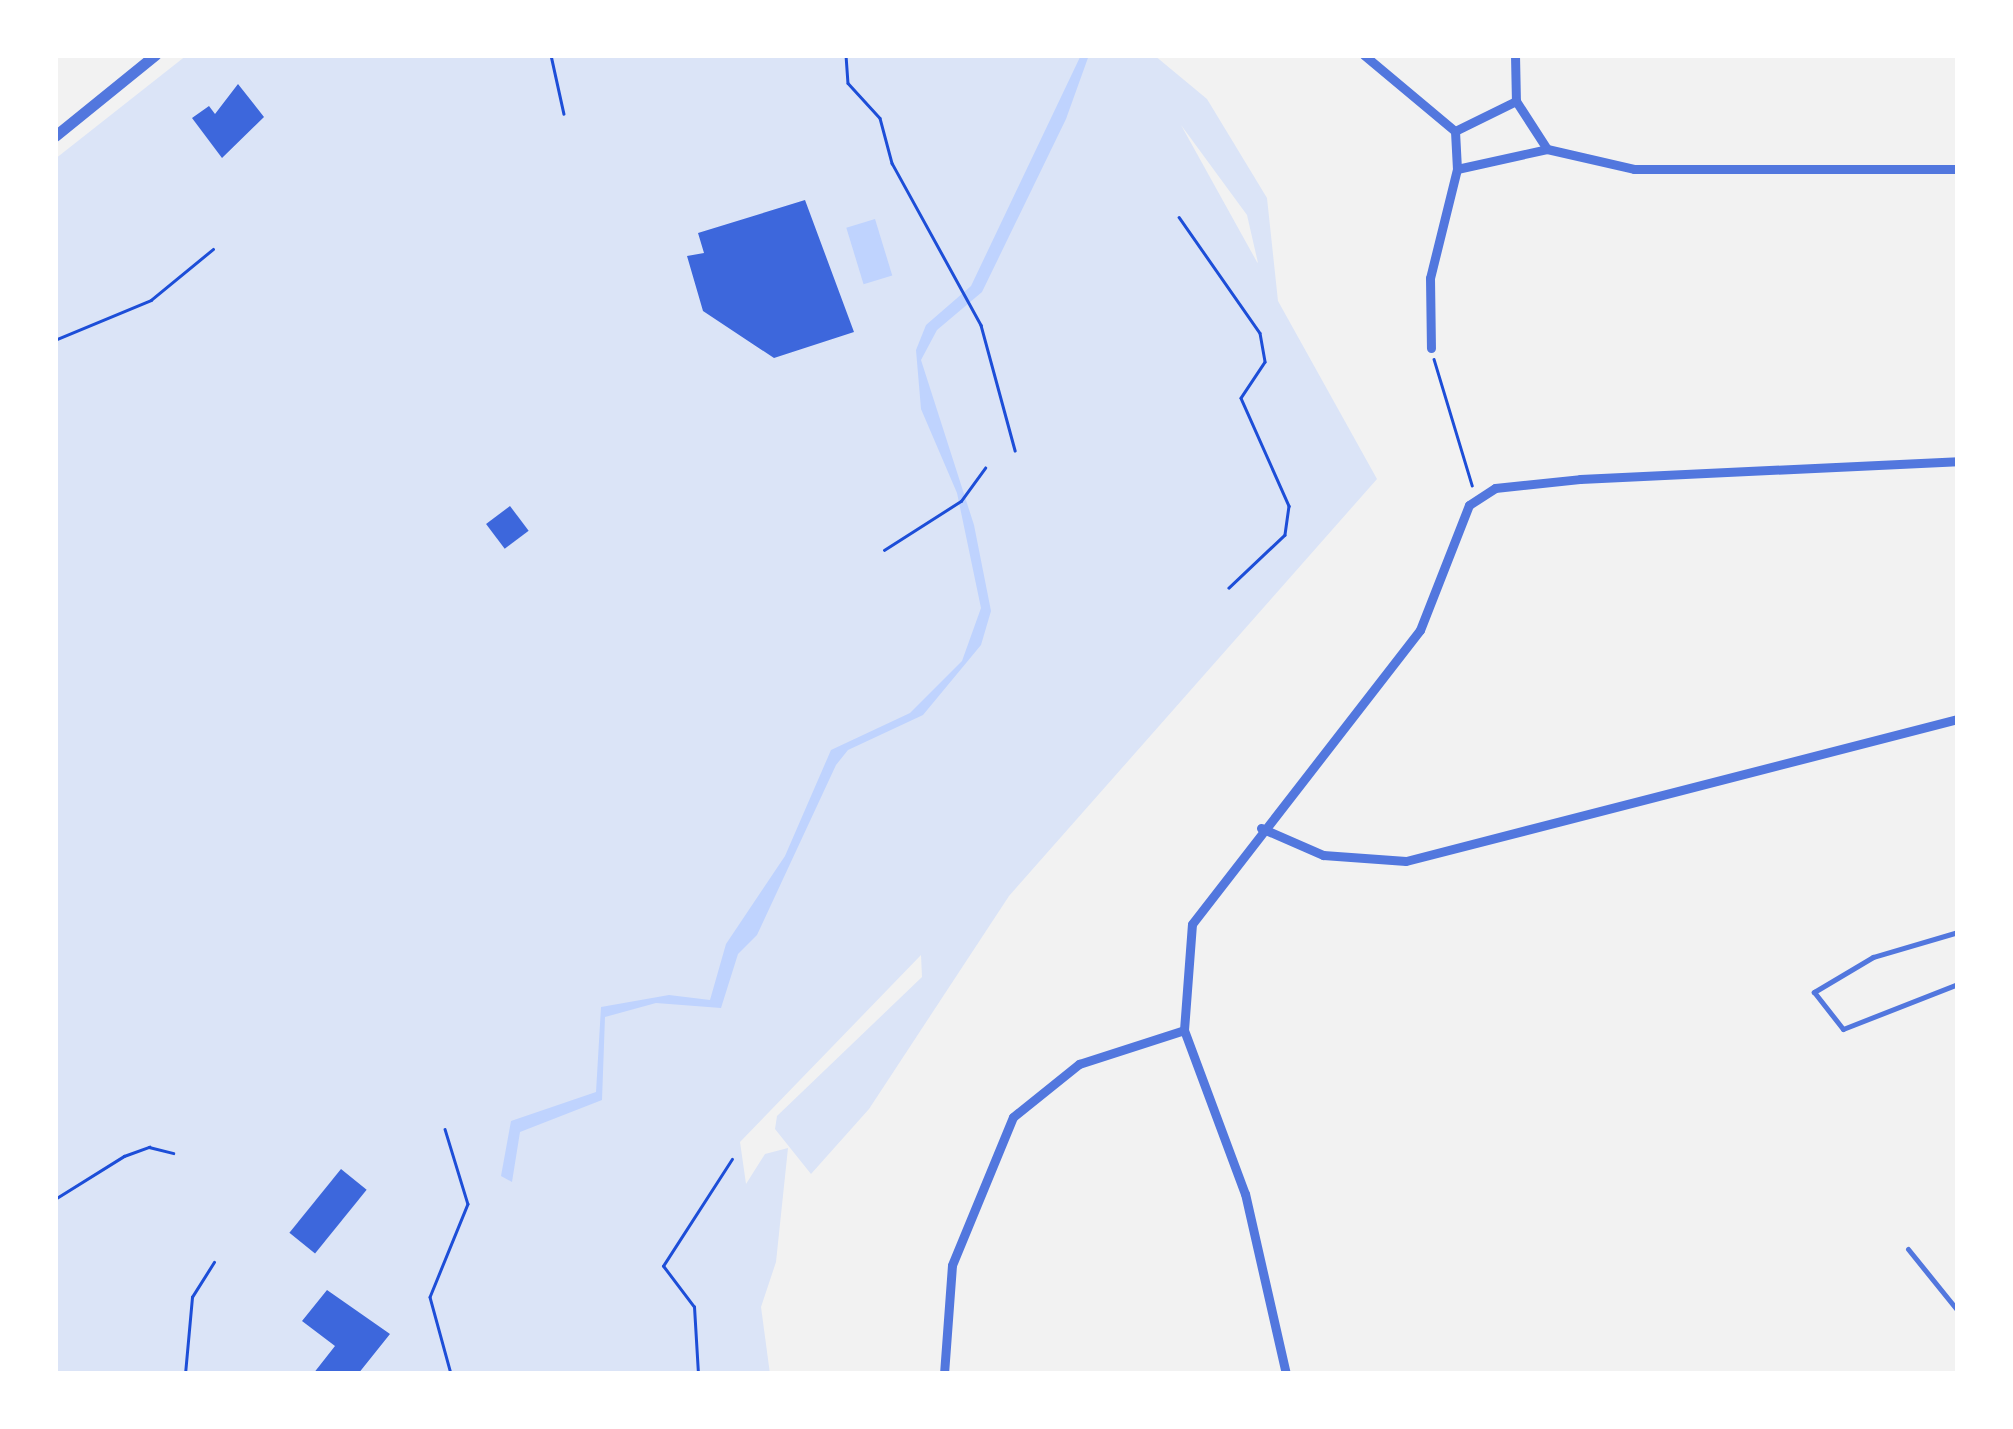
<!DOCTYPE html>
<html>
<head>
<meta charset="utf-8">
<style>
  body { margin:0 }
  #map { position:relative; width:2013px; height:1429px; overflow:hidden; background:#f2f2f2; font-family:"Playfair Display",serif }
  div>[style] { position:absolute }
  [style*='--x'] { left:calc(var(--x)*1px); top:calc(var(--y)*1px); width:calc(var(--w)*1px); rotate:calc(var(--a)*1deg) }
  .green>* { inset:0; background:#dbe4f7 }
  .water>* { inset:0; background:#bfd3fe; transform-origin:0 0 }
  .building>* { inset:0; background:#3d67dc; transform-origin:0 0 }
  .path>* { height:2.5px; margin:-1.25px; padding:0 1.25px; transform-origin:1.25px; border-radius:1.25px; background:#1d4ed8 }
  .service>* { height:5px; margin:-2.5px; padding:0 2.5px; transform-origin:2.5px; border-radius:2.5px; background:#5277de }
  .minor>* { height:9px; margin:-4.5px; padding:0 4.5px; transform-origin:4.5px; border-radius:4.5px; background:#5277de }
  .tertiary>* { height:11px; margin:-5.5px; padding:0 5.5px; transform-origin:5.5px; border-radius:5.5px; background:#5277de }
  span { translate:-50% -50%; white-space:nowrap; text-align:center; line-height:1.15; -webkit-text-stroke:10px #fff; paint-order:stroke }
  .frame { position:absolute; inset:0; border:58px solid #fff; pointer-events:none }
</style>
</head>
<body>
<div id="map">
  <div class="green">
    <div style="clip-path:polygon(evenodd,187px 55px,1154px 55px,1207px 99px,1267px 198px,1278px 301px,1377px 479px,1009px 896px,869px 1109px,811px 1174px,775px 1129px,777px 1116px,922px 977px,921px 955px,740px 1142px,746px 1184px,765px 1154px,788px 1148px,776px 1262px,761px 1307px,770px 1374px,55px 1374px,55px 159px,187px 55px,1181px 125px,1247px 215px,1258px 263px,1257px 262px,1181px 125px)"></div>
  </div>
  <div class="water">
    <div style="clip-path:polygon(1081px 55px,1089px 55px,1066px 119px,982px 292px,937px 330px,921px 360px,974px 525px,991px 611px,981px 645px,923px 715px,848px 750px,836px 765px,757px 935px,738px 954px,721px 1008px,656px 1003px,605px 1017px,602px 1100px,520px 1132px,512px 1182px,501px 1176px,511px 1121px,596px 1092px,601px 1007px,669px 995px,710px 1000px,726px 944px,785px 856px,831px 750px,910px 713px,962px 661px,981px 608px,957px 493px,921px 409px,916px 350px,926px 325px,971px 286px)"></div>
    <div style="left:875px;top:219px;width:59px;height:30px;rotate:73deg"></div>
  </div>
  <div class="building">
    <div style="clip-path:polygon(238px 84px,264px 117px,222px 158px,192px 118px,209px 106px,215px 114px)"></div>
    <div style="clip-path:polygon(805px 200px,854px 332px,774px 358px,703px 311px,687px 256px,704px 253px,698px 233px)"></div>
    <div style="left:510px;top:506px;width:31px;height:30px;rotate:53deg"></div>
    <div style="left:341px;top:1169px;width:33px;height:82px;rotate:39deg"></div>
    <div style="clip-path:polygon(327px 1290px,390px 1334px,358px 1374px,313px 1374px,335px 1346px,302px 1321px)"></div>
  </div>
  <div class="path">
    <div style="--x:528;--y:55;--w:6;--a:0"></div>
    <div style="--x:551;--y:55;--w:60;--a:77.6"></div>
    <div style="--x:846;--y:55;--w:28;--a:86"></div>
    <div style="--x:848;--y:83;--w:47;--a:47.6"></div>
    <div style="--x:880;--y:118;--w:47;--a:75.1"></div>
    <div style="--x:892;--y:163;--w:185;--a:61.2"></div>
    <div style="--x:981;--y:325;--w:130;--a:74.8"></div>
    <div style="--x:1179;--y:217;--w:141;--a:55.1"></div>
    <div style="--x:1260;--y:333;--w:29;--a:80"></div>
    <div style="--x:1265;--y:362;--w:43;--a:123.7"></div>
    <div style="--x:1241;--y:398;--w:118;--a:66"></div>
    <div style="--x:1289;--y:506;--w:29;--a:98"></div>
    <div style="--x:1285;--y:535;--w:77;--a:136.6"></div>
    <div style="--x:55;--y:340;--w:104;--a:-22.6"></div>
    <div style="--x:151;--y:300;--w:80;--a:-39.4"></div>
    <div style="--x:1434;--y:359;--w:132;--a:73.2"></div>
    <div style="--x:884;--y:550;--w:91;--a:-32.5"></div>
    <div style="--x:961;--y:501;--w:41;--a:-54"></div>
    <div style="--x:445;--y:1129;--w:78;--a:73"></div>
    <div style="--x:468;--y:1204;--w:100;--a:112.2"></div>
    <div style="--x:430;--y:1297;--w:80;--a:74.7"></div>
    <div style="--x:55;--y:1199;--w:81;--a:-31.9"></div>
    <div style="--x:124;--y:1156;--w:27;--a:-20"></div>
    <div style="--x:149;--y:1147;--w:25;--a:14"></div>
    <div style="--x:185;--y:1374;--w:77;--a:-84.8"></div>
    <div style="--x:192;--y:1297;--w:41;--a:-57.8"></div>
    <div style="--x:698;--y:1374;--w:67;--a:-93.4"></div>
    <div style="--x:694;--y:1307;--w:51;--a:-127.1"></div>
    <div style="--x:663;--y:1266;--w:127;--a:-57.2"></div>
  </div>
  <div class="service">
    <div style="--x:1958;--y:932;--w:89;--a:163.6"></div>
    <div style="--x:1873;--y:957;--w:69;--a:149.3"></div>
    <div style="--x:1814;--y:992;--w:47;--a:51.9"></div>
    <div style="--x:1843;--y:1029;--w:123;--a:-21.4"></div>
    <div style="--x:1908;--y:1249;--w:80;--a:51.1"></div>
  </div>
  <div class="minor">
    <div style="--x:1364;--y:55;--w:119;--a:39.9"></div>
    <div style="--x:1455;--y:131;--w:38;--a:87"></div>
    <div style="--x:1457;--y:169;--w:112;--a:103.9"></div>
    <div style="--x:1430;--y:278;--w:70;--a:89.2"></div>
    <div style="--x:1515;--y:55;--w:46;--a:88.8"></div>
    <div style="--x:1516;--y:101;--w:57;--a:57.1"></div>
    <div style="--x:1455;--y:131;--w:68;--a:-26.2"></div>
    <div style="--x:1457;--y:169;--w:92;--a:-12.5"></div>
    <div style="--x:1547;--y:149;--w:89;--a:12.9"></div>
    <div style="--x:1634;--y:169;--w:324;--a:0"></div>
    <div style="--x:1261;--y:828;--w:68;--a:23.5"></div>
    <div style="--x:1323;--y:855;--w:83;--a:4.1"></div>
    <div style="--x:1406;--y:861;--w:570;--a:-14.43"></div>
    <div style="--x:944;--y:1374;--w:109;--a:-85.8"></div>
    <div style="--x:952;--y:1265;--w:160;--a:-67.6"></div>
    <div style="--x:1013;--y:1117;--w:85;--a:-38.8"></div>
    <div style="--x:1079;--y:1064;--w:110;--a:-17.9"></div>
    <div style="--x:1286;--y:1374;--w:185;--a:-102.8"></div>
    <div style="--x:1245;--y:1194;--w:175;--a:-110.4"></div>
    <div style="--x:1184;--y:1030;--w:106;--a:-85.7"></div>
    <div style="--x:1192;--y:924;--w:372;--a:-52.2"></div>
    <div style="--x:1420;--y:630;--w:134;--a:-68.6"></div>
    <div style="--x:1469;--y:505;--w:31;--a:-33"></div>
    <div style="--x:1495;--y:488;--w:85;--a:-6"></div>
    <div style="--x:1580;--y:479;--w:378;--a:-2.7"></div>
  </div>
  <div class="tertiary">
    <div style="--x:55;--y:136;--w:129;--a:-39"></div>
  </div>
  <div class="frame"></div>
</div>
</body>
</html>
